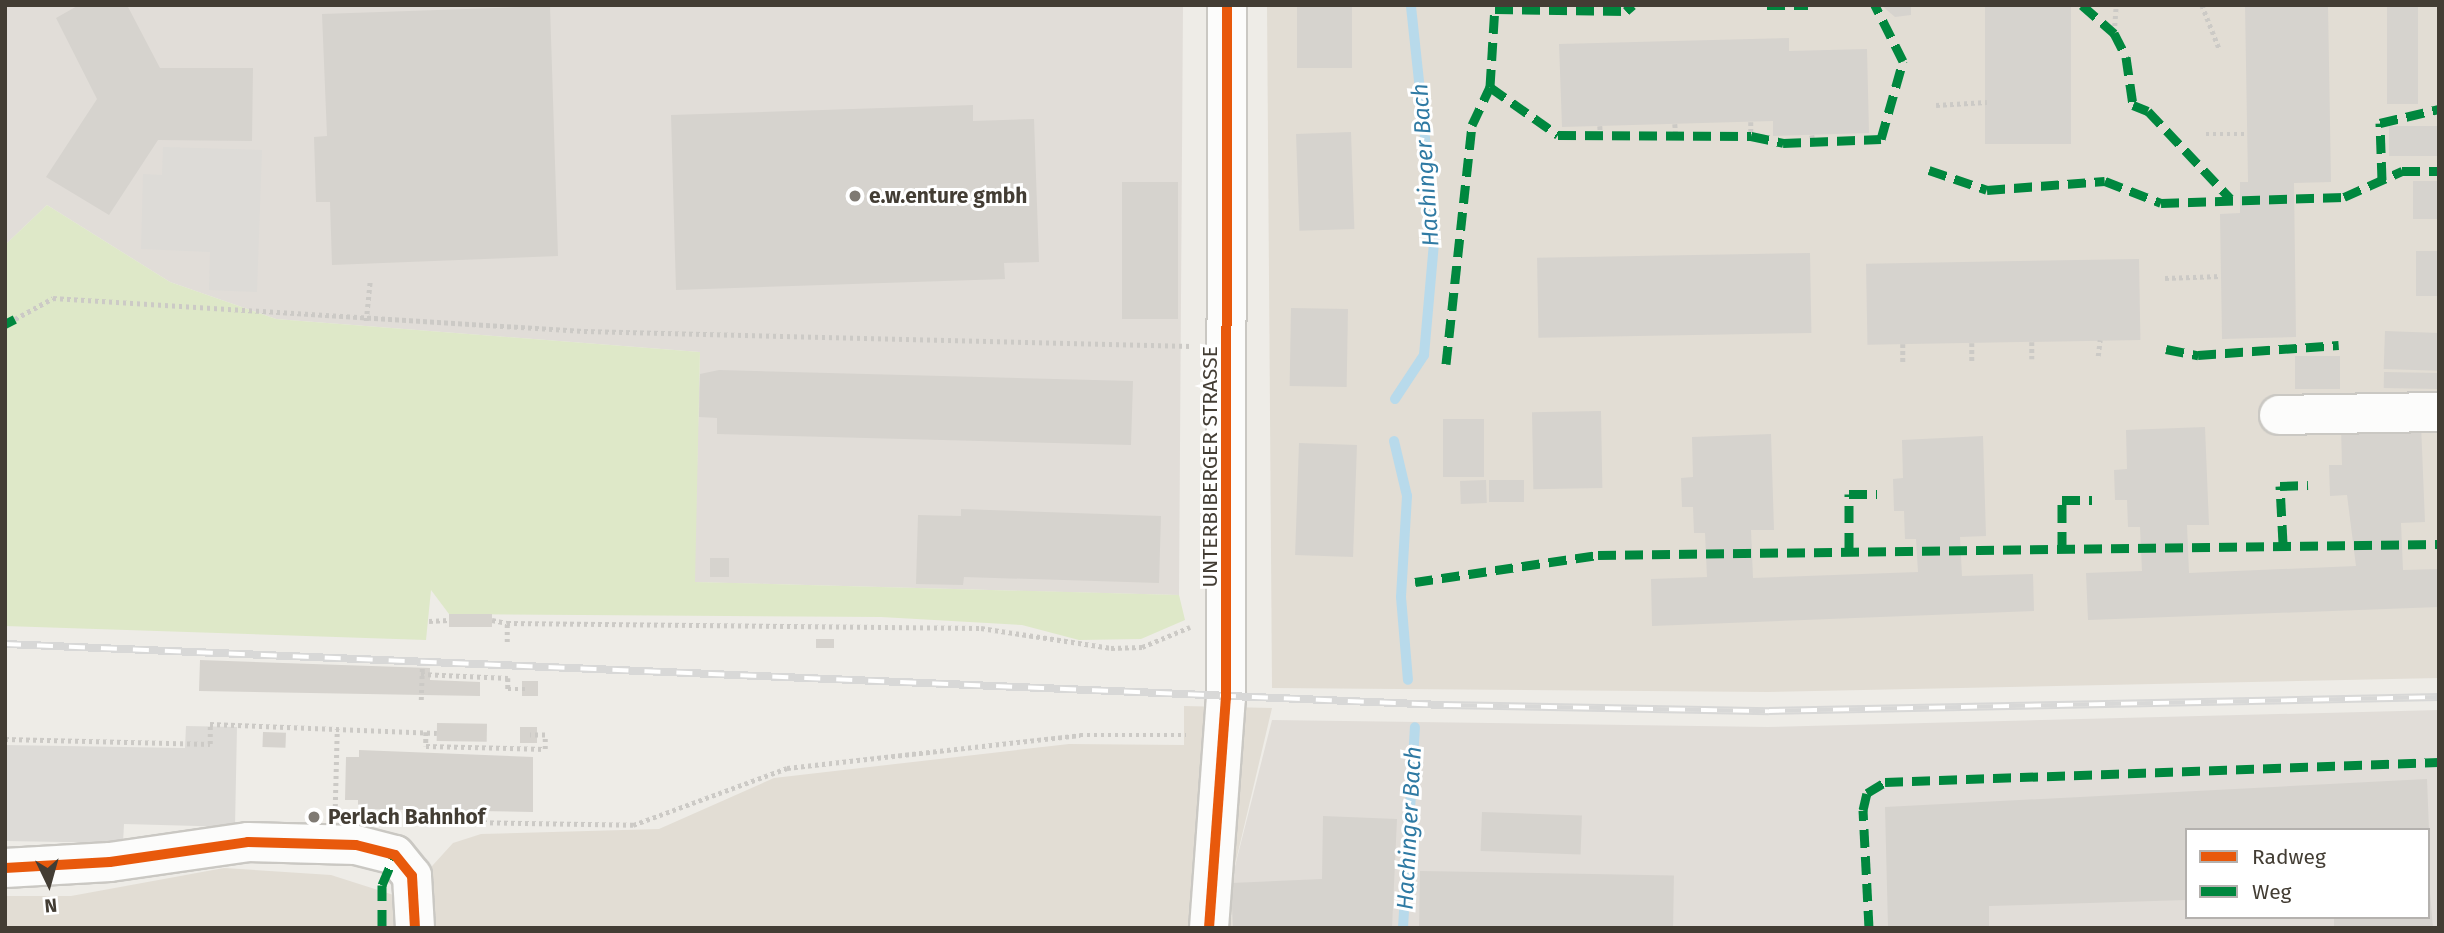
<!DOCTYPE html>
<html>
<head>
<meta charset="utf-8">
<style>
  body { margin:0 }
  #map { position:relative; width:2444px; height:933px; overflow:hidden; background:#eeece7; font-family:"Fira Sans",sans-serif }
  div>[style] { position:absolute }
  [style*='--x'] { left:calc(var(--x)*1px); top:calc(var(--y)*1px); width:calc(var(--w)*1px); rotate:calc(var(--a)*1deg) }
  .residential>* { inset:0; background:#e2ddd4 }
  .industrial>* { inset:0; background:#e1ddd8 }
  .green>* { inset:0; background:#dee8c8 }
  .parking>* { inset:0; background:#dddbd7 }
  .stream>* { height:10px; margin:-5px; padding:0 5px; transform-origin:5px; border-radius:5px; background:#b8daeb }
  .building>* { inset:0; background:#d6d3ce; transform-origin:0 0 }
  .path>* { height:4.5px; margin-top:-2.25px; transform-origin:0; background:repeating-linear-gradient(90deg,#cccac6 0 3.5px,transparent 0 7px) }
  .roads { filter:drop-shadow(2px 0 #cac8c3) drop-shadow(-2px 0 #cac8c3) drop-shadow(0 2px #cac8c3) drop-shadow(0 -2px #cac8c3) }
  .minor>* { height:38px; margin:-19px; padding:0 19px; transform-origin:19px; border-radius:19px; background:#fcfcfb }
  .rail>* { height:8px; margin-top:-4px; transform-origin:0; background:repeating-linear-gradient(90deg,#fff 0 16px,#d8d8d7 0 32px); box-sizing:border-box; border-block:2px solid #d8d8d7 }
  .quiet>* { height:9px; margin-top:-4.5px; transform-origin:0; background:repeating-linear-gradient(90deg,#00873e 0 18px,transparent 0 27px) }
  .cycleway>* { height:10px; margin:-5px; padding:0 5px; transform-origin:5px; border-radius:5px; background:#e8590c }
  .dots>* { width:19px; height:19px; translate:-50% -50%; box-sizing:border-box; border:4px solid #fff; border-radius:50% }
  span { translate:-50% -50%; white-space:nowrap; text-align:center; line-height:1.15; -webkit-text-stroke:6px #fff; paint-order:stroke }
  .poi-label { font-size:21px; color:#433d34; font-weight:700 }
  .left { translate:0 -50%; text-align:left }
  .street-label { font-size:21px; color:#433d34 }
  .water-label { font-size:23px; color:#2f7aa3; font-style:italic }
  .frame { position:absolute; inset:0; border:7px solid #433d34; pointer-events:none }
  .legend { position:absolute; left:2185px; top:828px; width:245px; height:91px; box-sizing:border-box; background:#fff; border:2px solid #b4b1ae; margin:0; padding:9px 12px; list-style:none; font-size:21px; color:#433d34 }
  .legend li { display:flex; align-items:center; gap:14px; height:35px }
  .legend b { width:35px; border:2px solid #b4b1ae }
  .north { position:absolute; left:14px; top:849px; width:70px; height:70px; -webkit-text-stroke:5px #fff; paint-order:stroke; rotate:175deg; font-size:19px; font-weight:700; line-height:28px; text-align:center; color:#433d34 }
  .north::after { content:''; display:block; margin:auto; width:24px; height:32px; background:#433d34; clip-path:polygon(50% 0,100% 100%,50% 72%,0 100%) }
</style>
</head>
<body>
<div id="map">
  <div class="residential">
    <div style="clip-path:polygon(1267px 5px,2439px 5px,2439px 678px,1768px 692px,1272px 688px)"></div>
    <div style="clip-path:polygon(1184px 706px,1272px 708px,1231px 882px,1232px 928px,5px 928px,5px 896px,71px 896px,224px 868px,331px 875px,403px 898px,453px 843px,481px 834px,659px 829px,774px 778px,1069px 744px,1184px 745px)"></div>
  </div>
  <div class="industrial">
    <div style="clip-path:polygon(5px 5px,1183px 5px,1179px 595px,694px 582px,700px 352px,276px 319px,170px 282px,47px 205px,5px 245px)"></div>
    <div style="clip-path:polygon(evenodd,2439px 710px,2439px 928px,1232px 928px,1231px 882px,1272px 720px,1768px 727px,2439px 710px,2187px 830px,2428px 830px,2428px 917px,2187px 917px,2187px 830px)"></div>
  </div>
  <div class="green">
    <div style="clip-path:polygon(47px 205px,170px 282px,276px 319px,700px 352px,695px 582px,1179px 595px,1185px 620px,1141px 639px,1079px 640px,1022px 625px,881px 617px,449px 614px,431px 590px,426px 640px,5px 626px,5px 245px)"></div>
  </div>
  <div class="parking">
    <div style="clip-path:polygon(163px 147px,262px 150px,257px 292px,209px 290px,210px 252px,141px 249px,143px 174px,162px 175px)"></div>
    <div style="clip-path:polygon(186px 726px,237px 727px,235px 827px,124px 824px,123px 843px,5px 841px,5px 745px,185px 748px)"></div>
  </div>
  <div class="stream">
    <div style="--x:1395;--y:399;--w:53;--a:-56.6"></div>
    <div style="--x:1424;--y:355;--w:124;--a:-84.9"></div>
    <div style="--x:1435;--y:231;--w:227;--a:-96.1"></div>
    <div style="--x:1394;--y:441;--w:57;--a:76.7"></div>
    <div style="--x:1407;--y:496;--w:101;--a:93.4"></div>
    <div style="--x:1401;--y:597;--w:83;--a:85.2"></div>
    <div style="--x:1403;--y:928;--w:201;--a:-86.6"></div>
  </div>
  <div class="building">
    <div style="clip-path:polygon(79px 5px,127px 5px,160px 68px,253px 68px,252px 141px,158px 140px,109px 215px,46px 177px,97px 99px,56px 18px)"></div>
    <div style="left:1297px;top:5px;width:55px;height:63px"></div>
    <div style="clip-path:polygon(1881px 5px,1911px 5px,1911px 15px,1895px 17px)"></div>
    <div style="left:1985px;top:5px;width:86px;height:139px"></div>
    <div style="clip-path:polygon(2245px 5px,2328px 5px,2331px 182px,2294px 183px,2296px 337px,2222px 339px,2220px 214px,2240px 213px,2240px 182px,2248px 182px)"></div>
    <div style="left:2387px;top:5px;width:31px;height:99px"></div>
    <div style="clip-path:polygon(550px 6px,558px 256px,332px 265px,330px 202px,316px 202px,314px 137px,327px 136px,322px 14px)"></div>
    <div style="clip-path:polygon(1789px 38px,1789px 51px,1867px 49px,1869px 133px,1773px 136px,1773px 121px,1562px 127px,1559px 44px)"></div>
    <div style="clip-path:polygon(973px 105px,973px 121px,1034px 119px,1039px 262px,1004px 263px,1005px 279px,676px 290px,671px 115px)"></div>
    <div style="left:2439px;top:126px;width:30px;height:50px;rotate:90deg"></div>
    <div style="left:1351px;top:132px;width:97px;height:55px;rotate:88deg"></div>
    <div style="left:2413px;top:181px;width:26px;height:38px"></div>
    <div style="left:1122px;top:182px;width:56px;height:137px"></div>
    <div style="left:2416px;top:251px;width:23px;height:45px"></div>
    <div style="left:1810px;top:253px;width:80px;height:273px;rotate:89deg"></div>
    <div style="left:2139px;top:259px;width:81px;height:273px;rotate:89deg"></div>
    <div style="left:1291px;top:308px;width:57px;height:78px;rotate:1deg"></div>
    <div style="left:2385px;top:331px;width:54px;height:38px;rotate:2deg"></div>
    <div style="left:2295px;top:356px;width:45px;height:33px"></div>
    <div style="clip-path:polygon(719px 370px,1133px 381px,1131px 445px,717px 434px,717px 418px,699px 417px,700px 374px)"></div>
    <div style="left:2384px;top:372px;width:54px;height:16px;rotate:1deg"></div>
    <div style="left:1601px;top:411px;width:77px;height:69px;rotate:89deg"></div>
    <div style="left:1443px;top:419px;width:41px;height:58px"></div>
    <div style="clip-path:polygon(2421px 424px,2425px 522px,2401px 523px,2403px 570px,2439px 569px,2439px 607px,2088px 620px,2086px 573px,2142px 571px,2140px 527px,2128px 527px,2127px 500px,2115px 500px,2114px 470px,2127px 469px,2126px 430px,2205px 427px,2209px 525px,2187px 525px,2189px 573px,2356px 566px,2347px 495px,2330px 496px,2329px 465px,2342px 465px,2341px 427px)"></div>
    <div style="clip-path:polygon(1771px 434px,1774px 530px,1751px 530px,1753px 578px,1918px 572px,1916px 539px,1905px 539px,1904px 511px,1894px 511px,1893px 479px,1903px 478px,1902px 440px,1983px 436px,1986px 536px,1960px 537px,1962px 576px,2033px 574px,2034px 611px,1652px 626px,1651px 579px,1707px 577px,1705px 533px,1694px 533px,1693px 507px,1682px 507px,1681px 478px,1693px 477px,1692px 437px)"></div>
    <div style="left:1299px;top:443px;width:58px;height:112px;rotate:2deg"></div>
    <div style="left:1486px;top:480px;width:23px;height:26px;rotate:88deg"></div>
    <div style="left:1489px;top:480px;width:35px;height:22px"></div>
    <div style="clip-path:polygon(961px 509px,1161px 516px,1159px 583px,964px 577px,963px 585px,916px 584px,918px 515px,961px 516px)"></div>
    <div style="left:710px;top:558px;width:19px;height:19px"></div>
    <div style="left:449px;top:614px;width:43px;height:13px"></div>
    <div style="left:816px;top:639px;width:18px;height:9px"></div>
    <div style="clip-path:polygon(200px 660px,430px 668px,430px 680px,480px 682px,480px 696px,199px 691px)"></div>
    <div style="left:522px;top:681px;width:16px;height:15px"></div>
    <div style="left:437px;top:723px;width:50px;height:18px;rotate:1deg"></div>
    <div style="left:537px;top:727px;width:16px;height:17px;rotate:90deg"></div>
    <div style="left:263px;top:732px;width:23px;height:15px;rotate:2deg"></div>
    <div style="clip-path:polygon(359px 750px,533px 757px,533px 812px,358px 809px,358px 800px,345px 800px,346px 757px,359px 757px)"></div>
    <div style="clip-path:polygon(2427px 779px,2429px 830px,2187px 830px,2187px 900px,1989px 906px,1989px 928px,1888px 928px,1885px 807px)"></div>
    <div style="left:1482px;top:812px;width:100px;height:39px;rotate:2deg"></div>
    <div style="clip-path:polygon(1323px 816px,1397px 819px,1392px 928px,1233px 928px,1231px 883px,1322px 879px)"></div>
    <div style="clip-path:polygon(2428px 870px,2433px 928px,2334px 928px,2334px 917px,2428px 917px)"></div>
    <div style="left:1420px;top:871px;width:254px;height:57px;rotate:1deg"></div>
  </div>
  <div class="path">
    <div style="--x:1584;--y:5;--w:4;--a:76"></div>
    <div style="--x:1792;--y:5;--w:2;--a:90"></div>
    <div style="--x:2202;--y:5;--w:46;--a:68.4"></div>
    <div style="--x:2114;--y:33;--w:28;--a:-86"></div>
    <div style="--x:1936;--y:105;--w:51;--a:-3.4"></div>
    <div style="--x:1751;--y:122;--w:14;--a:90"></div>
    <div style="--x:1675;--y:124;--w:12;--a:85"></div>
    <div style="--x:1600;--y:126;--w:13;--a:86"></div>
    <div style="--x:2206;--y:134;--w:42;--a:0"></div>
    <div style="--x:1812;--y:135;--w:7;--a:82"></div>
    <div style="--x:2165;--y:278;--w:56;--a:-2"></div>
    <div style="--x:15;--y:319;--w:43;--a:-28.9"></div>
    <div style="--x:53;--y:298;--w:532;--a:3.56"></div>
    <div style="--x:584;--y:331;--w:607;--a:1.42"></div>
    <div style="--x:366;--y:321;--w:40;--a:-84.3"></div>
    <div style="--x:2032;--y:342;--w:17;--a:90"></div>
    <div style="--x:1972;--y:343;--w:18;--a:90"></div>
    <div style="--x:1903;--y:344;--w:20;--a:90"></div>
    <div style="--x:2098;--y:356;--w:16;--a:-83"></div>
    <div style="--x:492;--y:620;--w:15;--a:11"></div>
    <div style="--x:429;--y:621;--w:20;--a:-3"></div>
    <div style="--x:507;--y:642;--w:19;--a:-90"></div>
    <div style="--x:507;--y:623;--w:474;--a:0.6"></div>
    <div style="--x:981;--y:628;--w:132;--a:8.7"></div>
    <div style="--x:1111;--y:648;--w:31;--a:-2"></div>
    <div style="--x:1142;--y:647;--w:52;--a:-22.6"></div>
    <div style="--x:421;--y:674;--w:87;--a:2.6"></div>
    <div style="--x:508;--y:678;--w:11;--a:90"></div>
    <div style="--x:508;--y:689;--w:21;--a:0"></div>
    <div style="--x:421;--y:700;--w:32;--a:-88"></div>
    <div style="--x:426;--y:732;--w:14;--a:90"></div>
    <div style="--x:426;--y:746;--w:119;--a:1.4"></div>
    <div style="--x:545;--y:749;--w:14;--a:-90"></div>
    <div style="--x:545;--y:735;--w:15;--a:180"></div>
    <div style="--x:5;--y:739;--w:205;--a:1.4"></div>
    <div style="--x:210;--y:744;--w:20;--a:-90"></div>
    <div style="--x:210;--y:724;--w:227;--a:2.3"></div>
    <div style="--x:335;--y:807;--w:78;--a:-88.5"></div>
    <div style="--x:413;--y:821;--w:220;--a:1"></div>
    <div style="--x:633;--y:825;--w:164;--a:-20.3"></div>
    <div style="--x:787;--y:768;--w:295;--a:-6.4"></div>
    <div style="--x:1080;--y:735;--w:106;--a:0"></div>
  </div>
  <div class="roads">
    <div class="minor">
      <div style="--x:2279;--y:415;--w:160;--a:-1.1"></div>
      <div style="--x:5;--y:868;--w:105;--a:-3.3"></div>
      <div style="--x:110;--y:862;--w:139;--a:-8.2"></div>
      <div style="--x:248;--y:842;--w:108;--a:1.6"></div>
      <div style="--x:356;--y:845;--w:40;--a:14.4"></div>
      <div style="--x:395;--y:855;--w:27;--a:51"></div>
      <div style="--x:412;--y:876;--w:52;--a:86.7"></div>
      <div style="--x:1209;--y:928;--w:231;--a:-85.8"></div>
      <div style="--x:1226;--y:698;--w:693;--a:-89.92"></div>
    </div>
  </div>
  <div class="rail">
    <div style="--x:5;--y:644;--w:1441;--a:2.43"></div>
    <div style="--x:1445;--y:705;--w:324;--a:1.1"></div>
    <div style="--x:1769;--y:711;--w:670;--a:-1.2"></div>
  </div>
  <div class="quiet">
    <div style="--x:1767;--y:5;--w:41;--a:0"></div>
    <div style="--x:2082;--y:5;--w:43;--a:41.2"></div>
    <div style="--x:2114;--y:33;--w:27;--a:63"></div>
    <div style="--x:2126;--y:57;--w:49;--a:81.7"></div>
    <div style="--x:2133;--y:105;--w:16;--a:22"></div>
    <div style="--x:2148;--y:111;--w:120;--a:46.7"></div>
    <div style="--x:1495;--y:9;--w:131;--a:0.9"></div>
    <div style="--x:1626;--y:11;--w:9;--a:-41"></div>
    <div style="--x:1490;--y:87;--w:83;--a:35.2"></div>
    <div style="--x:1558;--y:135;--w:193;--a:0.3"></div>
    <div style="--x:1751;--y:136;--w:33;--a:12"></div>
    <div style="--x:1783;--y:143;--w:98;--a:-2.3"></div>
    <div style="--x:1881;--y:139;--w:81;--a:-74.2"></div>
    <div style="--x:1903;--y:61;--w:63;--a:-116.6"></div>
    <div style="--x:1929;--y:170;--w:61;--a:19"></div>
    <div style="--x:1987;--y:190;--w:118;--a:-4.4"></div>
    <div style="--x:2105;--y:181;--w:60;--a:21.4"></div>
    <div style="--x:2161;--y:203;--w:183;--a:-1.9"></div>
    <div style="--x:2344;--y:197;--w:64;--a:-24.1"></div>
    <div style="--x:2402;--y:171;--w:37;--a:0"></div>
    <div style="--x:2382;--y:180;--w:57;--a:-92"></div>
    <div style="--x:2380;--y:123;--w:61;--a:-13.3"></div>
    <div style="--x:5;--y:324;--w:11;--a:-27"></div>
    <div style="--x:2166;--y:349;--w:33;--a:11"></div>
    <div style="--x:2198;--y:355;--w:141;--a:-4.1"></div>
    <div style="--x:1446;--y:364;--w:240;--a:-83.8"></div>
    <div style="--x:1472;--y:125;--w:42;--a:-64.7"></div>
    <div style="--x:1490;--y:87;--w:82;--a:-86.5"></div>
    <div style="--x:2283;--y:543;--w:57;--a:-93"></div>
    <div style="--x:2280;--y:486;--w:28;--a:-2"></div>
    <div style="--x:2062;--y:549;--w:49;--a:-90"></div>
    <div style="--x:2062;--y:500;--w:30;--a:0"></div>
    <div style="--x:1849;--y:550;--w:56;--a:-90"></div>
    <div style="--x:1849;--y:494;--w:28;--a:0"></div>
    <div style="--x:1415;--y:582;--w:185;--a:-8.4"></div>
    <div style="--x:1598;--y:555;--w:841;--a:-0.75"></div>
    <div style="--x:382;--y:928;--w:43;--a:-90"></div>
    <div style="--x:382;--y:885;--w:33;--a:-67"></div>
    <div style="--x:1869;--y:928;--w:118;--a:-92.9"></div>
    <div style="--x:1863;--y:810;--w:17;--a:-77"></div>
    <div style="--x:1867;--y:793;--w:21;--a:-31"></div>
    <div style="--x:1885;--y:782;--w:554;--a:-2.07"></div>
  </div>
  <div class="cycleway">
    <div style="--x:5;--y:868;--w:105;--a:-3.3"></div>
    <div style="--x:110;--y:862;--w:139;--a:-8.2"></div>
    <div style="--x:248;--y:842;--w:108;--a:1.6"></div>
    <div style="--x:356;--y:845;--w:40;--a:14.4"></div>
    <div style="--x:395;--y:855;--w:27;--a:51"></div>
    <div style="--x:412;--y:876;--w:52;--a:86.7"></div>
    <div style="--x:1209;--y:928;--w:231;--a:-85.8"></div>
    <div style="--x:1226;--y:698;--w:693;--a:-89.92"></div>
  </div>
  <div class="dots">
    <div style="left:855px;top:196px;background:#7f7a73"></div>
    <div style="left:314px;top:817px;background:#7f7a73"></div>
  </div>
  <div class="poi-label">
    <span class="left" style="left:869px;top:196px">e.w.enture gmbh</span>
    <span class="left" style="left:328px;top:817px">Perlach Bahnhof</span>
  </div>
  <div class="street-label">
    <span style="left:1210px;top:467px;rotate:-90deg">UNTERBIBERGER STRASSE</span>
  </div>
  <div class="water-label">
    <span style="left:1425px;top:165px;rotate:-94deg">Hachinger Bach</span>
    <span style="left:1409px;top:828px;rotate:-87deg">Hachinger Bach</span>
  </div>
  <div class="frame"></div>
  <ul class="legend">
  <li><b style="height:9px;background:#e8590c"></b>Radweg</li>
  <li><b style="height:9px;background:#00873e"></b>Weg</li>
  </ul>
  <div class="north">N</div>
</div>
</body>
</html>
